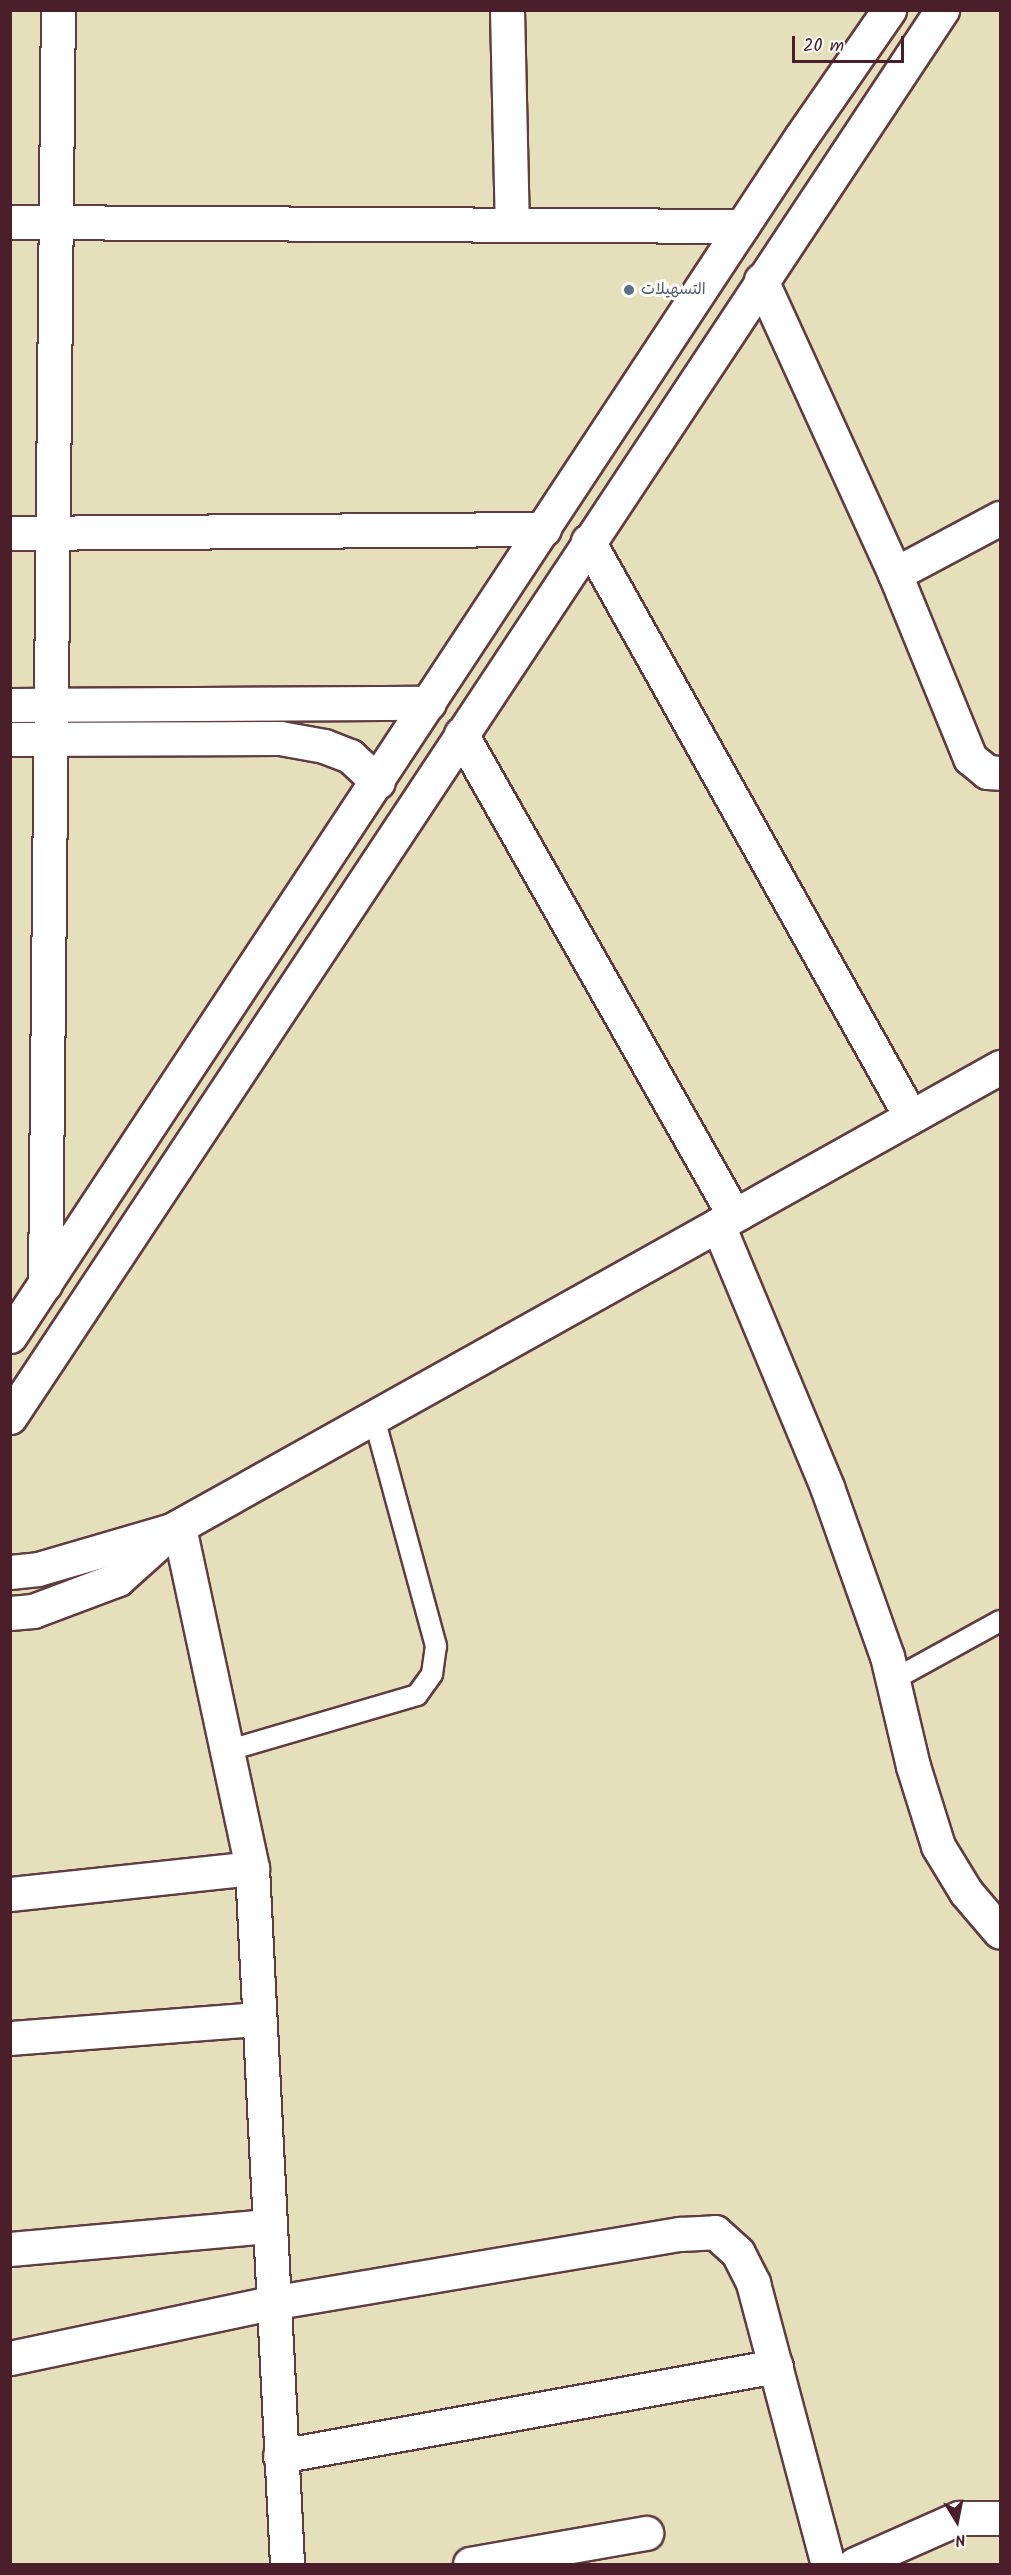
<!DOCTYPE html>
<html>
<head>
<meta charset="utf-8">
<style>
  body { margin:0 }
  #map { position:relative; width:1011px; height:2575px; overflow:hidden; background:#e6dfbb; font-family:Kalam,"Playpen Sans Arabic",sans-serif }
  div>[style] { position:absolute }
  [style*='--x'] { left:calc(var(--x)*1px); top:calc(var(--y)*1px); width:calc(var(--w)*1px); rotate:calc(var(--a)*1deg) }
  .roads { filter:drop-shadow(2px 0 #613c41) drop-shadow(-2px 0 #613c41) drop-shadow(0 2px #613c41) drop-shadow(0 -2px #613c41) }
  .service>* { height:20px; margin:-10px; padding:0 10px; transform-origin:10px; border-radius:10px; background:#fff }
  .minor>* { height:33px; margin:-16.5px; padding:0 16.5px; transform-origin:16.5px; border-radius:16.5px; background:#fff }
  .tertiary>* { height:33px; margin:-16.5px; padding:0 16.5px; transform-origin:16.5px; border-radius:16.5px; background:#fff }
  .dots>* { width:16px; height:16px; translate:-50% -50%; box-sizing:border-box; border:3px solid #fdfcf7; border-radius:50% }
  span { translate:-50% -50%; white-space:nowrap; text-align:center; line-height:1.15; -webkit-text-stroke:6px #fdfcf7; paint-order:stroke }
  .service-label { font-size:16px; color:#4e5e75 }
  .left { translate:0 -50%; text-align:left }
  .frame { position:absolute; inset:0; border:12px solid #4a1f2b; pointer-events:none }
  .north { position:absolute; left:927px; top:2491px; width:60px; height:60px; -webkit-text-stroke:4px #fdfcf7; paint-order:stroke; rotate:170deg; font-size:16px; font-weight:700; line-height:24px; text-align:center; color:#4a1f2b }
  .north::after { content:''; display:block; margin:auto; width:21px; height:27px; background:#4a1f2b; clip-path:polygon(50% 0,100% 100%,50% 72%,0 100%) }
  .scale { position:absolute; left:792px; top:36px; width:112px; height:27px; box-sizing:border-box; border:3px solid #4a1f2b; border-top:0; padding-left:8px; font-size:18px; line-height:21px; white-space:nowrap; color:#4a1f2b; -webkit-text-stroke:4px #fdfcf7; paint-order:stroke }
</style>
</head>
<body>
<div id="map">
  <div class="roads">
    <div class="service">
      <div style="--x:893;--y:1680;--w:122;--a:-28.9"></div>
      <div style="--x:226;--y:1751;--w:199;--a:-16.3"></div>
      <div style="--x:417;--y:1695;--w:26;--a:-54"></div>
      <div style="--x:432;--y:1674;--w:28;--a:-82"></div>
      <div style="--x:436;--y:1646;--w:236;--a:-105.2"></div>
    </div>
    <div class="minor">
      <div style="--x:507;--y:10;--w:215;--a:88.7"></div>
      <div style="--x:10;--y:222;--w:732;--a:0.31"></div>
      <div style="--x:761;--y:280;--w:323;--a:65.5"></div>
      <div style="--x:895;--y:574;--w:199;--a:67.8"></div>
      <div style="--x:970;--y:758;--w:22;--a:39"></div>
      <div style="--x:987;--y:772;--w:13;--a:4"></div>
      <div style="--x:10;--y:533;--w:534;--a:-0.43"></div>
      <div style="--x:588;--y:541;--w:660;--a:60.72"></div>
      <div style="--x:895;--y:574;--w:119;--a:-28.1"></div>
      <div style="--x:10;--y:705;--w:419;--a:-0.3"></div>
      <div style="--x:461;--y:734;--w:553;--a:60.42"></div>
      <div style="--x:10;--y:739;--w:270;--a:-0.2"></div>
      <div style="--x:280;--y:738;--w:45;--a:10.3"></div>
      <div style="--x:324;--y:746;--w:28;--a:21"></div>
      <div style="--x:350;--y:756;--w:38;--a:43"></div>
      <div style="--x:718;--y:1225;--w:284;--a:67.4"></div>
      <div style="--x:827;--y:1487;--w:179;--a:70.5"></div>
      <div style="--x:887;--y:1656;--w:113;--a:76.7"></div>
      <div style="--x:913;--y:1766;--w:84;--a:72.6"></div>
      <div style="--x:938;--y:1846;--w:54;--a:58.7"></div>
      <div style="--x:966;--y:1892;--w:52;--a:49.6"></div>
      <div style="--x:45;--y:1284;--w:1274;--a:-89.42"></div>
      <div style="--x:179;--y:1527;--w:349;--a:77.9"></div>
      <div style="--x:252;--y:1868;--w:697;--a:87.12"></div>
      <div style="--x:10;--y:1572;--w:28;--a:-6"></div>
      <div style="--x:38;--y:1569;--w:140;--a:-16.2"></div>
      <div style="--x:172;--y:1530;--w:949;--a:-29.21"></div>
      <div style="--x:10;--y:1613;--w:23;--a:-5"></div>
      <div style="--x:33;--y:1611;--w:91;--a:-20.6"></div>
      <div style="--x:118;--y:1579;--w:64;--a:-41.9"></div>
      <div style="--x:10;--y:1894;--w:243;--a:-6.1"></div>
      <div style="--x:10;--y:2038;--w:249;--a:-4.4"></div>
      <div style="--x:10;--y:2249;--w:259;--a:-5.1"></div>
      <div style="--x:10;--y:2358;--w:267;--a:-11.9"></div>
      <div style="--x:271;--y:2303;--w:415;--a:-9.6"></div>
      <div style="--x:680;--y:2234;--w:35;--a:-3"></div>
      <div style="--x:715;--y:2232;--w:31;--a:42"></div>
      <div style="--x:738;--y:2253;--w:34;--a:63"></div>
      <div style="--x:753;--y:2283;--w:291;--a:75.1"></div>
      <div style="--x:280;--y:2456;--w:504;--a:-10.28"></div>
      <div style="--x:470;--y:2564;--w:179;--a:-10"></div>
      <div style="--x:855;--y:2564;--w:114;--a:-23.9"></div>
      <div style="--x:959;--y:2518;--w:41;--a:0"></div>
    </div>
    <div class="tertiary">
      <div style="--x:10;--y:1336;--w:1436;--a:-56.59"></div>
      <div style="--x:801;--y:137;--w:155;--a:-55.3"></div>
      <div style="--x:10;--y:1417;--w:1688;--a:-56.48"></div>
    </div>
  </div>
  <div class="dots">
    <div style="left:629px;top:290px;background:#5c6f8a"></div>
  </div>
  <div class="service-label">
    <span class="left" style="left:641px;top:290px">التسهيلات</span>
  </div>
  <div class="frame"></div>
  <div class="north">N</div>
  <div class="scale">20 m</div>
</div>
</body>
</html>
